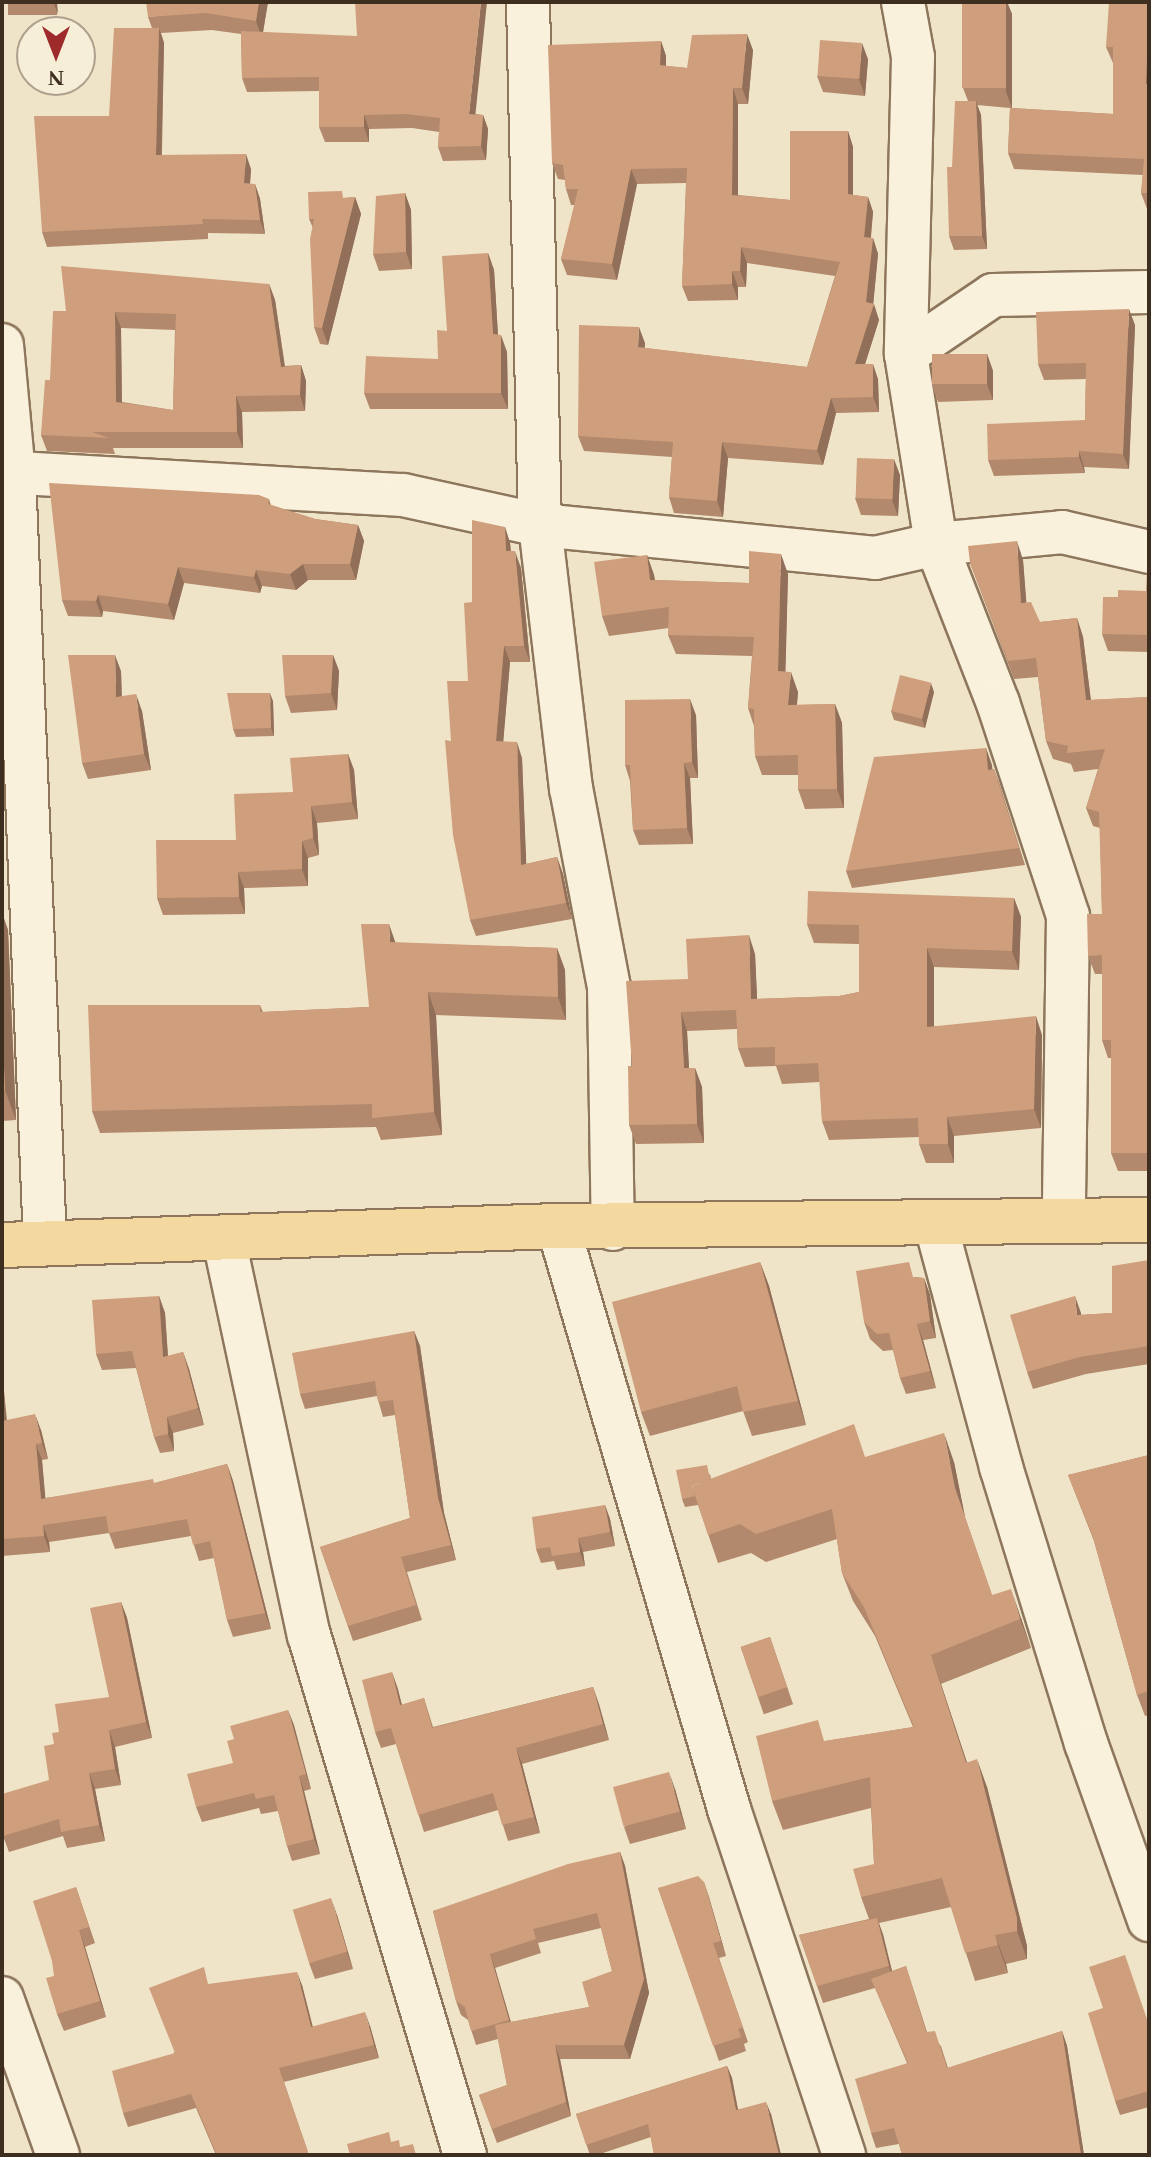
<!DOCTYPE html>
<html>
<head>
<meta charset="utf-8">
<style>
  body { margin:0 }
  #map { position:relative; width:1151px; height:2157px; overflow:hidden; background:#f0e4c8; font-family:"Times New Roman",serif }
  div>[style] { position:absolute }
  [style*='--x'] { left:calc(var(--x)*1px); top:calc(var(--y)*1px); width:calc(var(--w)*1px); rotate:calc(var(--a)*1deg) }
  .roads { filter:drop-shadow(2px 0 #8d765c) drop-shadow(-2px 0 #8d765c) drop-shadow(0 2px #8d765c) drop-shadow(0 -2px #8d765c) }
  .minor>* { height:42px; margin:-21px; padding:0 21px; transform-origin:21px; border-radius:21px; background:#faf1dc }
  .primary>* { height:44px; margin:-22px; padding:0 22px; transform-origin:22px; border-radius:22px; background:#f3d9a0 }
  .wall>* { inset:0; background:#b2896c; transform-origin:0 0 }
  .shaded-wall>* { inset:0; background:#916f58 }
  .building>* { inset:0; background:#cf9f7d; transform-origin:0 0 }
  span { translate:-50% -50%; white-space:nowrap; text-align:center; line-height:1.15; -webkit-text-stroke:6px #f7eed8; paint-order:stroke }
  .frame { position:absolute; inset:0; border:4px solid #3d2e20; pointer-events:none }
  .north { position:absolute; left:16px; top:16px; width:80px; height:80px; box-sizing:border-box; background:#f7eed8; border:2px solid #ada18e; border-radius:50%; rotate:180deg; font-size:22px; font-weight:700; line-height:32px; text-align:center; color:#3d2e20 }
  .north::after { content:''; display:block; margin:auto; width:28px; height:36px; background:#9e2a2b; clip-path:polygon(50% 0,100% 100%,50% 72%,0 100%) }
</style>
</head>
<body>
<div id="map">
  <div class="roads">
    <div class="minor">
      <div style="--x:528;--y:2;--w:523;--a:88.69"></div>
      <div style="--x:540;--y:525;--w:265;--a:83.3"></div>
      <div style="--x:571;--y:788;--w:203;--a:79.2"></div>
      <div style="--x:609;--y:987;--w:242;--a:89.1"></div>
      <div style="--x:903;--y:2;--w:56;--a:79.7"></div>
      <div style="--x:913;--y:57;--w:297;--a:91.4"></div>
      <div style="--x:906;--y:354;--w:192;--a:81"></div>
      <div style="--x:936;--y:544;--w:127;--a:-5.4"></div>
      <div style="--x:1062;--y:532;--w:89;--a:12.9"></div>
      <div style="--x:2;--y:345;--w:130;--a:84.7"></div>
      <div style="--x:14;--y:474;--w:771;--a:87.69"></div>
      <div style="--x:906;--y:354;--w:105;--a:-34.1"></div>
      <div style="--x:993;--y:295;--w:156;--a:-1.1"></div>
      <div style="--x:2;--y:472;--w:402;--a:3.3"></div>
      <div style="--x:403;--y:495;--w:140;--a:12.4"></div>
      <div style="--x:540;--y:525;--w:337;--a:5.6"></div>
      <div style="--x:875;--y:558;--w:63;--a:-12.9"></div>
      <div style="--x:936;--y:544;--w:171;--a:68.7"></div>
      <div style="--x:998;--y:703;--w:224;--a:71.8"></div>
      <div style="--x:1068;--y:916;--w:304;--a:90.8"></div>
      <div style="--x:935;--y:1222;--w:254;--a:74.9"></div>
      <div style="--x:1001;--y:1467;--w:289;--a:72.9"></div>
      <div style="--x:1086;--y:1743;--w:188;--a:70.4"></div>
      <div style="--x:558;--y:1226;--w:608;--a:73.65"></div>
      <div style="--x:729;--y:1809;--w:365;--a:71.6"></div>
      <div style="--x:224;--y:1240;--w:404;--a:77.9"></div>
      <div style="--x:309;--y:1635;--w:543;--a:73.3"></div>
      <div style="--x:2;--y:1998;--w:167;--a:70.4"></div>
    </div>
    <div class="primary">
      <div style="--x:2;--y:1245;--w:556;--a:-1.96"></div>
      <div style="--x:558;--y:1226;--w:591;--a:-0.58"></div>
    </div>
  </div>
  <div class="wall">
    <div style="left:8px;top:2px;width:49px;height:13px"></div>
    <div style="clip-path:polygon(268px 2px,263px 32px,476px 114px,483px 115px,488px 129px,486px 160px,443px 161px,438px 147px,439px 132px,412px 128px,369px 129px,369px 142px,325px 142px,319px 127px,319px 91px,247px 92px,242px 78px,241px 34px,212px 30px,161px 33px,164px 43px,162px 155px,251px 169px,250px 184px,255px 184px,260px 199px,265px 234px,208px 233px,208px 239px,47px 247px,42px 232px,109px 116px,152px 28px,148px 17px)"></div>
    <div style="clip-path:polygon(958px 2px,1007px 2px,1012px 14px,1012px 108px,1113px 114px,1113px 63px,1106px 47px,1149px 2px,1149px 209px,1147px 209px,1141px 193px,1143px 175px,1014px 169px,1008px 153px,1010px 108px,977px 105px,981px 115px,987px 249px,954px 250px,949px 236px,952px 167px,968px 101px,963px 88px,962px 4px,959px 3px)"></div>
    <div style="clip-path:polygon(661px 41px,666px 56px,666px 66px,687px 68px,753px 50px,748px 104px,738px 104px,738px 195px,790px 200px,848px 131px,853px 147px,853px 195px,868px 197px,873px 212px,871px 238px,873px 238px,878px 254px,873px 304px,879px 320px,865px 364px,878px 379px,879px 412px,836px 413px,823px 465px,728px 458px,723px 517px,674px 513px,669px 497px,672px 457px,584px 451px,578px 436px,645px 343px,644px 348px,807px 367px,835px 276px,747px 263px,746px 287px,738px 287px,738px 300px,688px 301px,682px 286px,686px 183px,637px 184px,617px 280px,567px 275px,561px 259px,575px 205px,571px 205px,566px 189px,565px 180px,558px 179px,552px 163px)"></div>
    <div style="clip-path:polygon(868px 59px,865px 96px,823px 92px,817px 76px)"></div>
    <div style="clip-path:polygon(405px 193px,411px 210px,412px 269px,379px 271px,373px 254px)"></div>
    <div style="clip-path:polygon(355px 197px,361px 214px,328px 345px,320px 344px,314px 327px,313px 228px,309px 219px,345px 198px)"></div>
    <div style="clip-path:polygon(488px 253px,494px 270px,498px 335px,507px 352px,508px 409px,370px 409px,364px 393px,438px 359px,447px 331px)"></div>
    <div style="clip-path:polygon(evenodd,269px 284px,275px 300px,285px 366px,301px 365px,306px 381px,305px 411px,242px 412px,243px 448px,113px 448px,115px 454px,47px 451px,41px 435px,50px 380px,66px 311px,269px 284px,121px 328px,175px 330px,173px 410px,122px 402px,121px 328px)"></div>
    <div style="clip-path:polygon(1135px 325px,1129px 469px,1084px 467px,1085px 473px,994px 476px,988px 460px,1085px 420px,1086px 379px,1044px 380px,1038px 364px)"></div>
    <div style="clip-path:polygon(987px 354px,993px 371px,993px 400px,938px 402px,932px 385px)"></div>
    <div style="clip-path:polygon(900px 475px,898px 516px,861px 515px,855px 498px)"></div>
    <div style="clip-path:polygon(269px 499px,271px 505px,315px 519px,358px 525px,364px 541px,356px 580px,308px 580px,296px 590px,262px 586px,260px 593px,184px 583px,174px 620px,103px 611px,102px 617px,68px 616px,62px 600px)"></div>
    <div style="clip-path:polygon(505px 527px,510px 543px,511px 551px,521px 568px,530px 662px,510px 662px,503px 741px,522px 758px,526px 864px,557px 857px,563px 874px,572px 919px,476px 936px,470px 920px,451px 741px,468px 681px,472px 602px)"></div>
    <div style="clip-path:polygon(647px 555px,654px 575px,655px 580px,749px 583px,788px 574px,785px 672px,798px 692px,797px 705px,835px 704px,842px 723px,844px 808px,805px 809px,798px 789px,798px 775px,762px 775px,755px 756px,754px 726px,748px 708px,752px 656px,676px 654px,668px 635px,669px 628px,609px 636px,602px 616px)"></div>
    <div style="clip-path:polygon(1023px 560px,1026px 603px,1040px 622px,1077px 618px,1083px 637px,1091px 700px,1149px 697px,1149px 1171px,1118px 1171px,1111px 1153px,1111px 1058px,1108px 1058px,1102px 1040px,1102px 974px,1095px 974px,1088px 956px,1102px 914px,1100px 828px,1093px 826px,1086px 808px,1098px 769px,1074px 772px,1071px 764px,1053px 759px,1046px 741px,1038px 677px,1014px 679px,970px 563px)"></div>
    <div style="clip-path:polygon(1149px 568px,1149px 652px,1108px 651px,1102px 634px,1118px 597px,1146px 591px)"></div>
    <div style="clip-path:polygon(333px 655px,339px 671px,337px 710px,291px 713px,285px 696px)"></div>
    <div style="clip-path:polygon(121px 671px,122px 696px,142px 711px,151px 770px,88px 779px,82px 763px)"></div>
    <div style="clip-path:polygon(934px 692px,925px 728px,894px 720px,891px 711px)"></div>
    <div style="clip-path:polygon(273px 701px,274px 736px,236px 737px,233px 729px)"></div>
    <div style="clip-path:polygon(696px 715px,698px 778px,690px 778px,693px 844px,639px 845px,633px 830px,630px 781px,625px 765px)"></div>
    <div style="clip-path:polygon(986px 748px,992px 769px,994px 769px,1000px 785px,1025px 865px,852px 888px,846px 871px)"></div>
    <div style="clip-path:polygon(348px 754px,354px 770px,358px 819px,317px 823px,319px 855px,308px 858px,308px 886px,244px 888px,245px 914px,163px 915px,157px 898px,236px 840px,293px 792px)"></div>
    <div style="clip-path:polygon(1014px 898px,1021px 917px,1019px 970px,934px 967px,934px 1026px,1042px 1035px,1041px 1128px,954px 1136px,954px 1163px,926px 1163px,919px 1144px,919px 1137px,829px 1140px,822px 1121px,820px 1082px,782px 1084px,776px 1066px,745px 1067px,738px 1048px,737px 1029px,687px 1031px,689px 1068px,695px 1068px,702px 1087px,704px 1143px,636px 1144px,629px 1125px,632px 1066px,688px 979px,755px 954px,757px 999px,839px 996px,859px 992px,859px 944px,814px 943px,807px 924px)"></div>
    <div style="clip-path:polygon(2px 913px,8px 930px,16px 1120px,2px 1121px)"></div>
    <div style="clip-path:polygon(396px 943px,557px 948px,565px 970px,566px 1020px,436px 1015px,442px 1135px,381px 1140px,376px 1127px,100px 1133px,92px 1111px,260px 1005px,263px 1012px,369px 1007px)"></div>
    <div style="clip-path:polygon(1149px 1260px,1149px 1364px,1086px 1374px,1033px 1389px,1027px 1372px,1081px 1313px,1081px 1315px,1112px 1313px)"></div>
    <div style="clip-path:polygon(760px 1262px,769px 1286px,806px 1425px,752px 1436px,743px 1411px,650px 1436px,641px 1412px)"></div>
    <div style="clip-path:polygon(915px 1277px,924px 1278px,930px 1295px,936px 1338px,923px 1340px,936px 1388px,906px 1394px,900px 1378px,893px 1350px,883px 1351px,870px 1339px,864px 1322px)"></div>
    <div style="clip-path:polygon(159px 1296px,165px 1313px,168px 1356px,183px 1352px,189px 1369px,204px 1425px,173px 1433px,174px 1451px,160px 1453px,154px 1437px,136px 1368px,102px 1370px,96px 1354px)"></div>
    <div style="clip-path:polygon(414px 1331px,420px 1346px,444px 1513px,456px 1560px,407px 1572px,422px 1620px,353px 1641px,320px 1547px,410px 1518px,395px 1415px,383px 1417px,377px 1396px,305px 1409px,300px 1394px)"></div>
    <div style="clip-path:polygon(2px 1371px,7px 1420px,41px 1430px,48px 1459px,42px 1460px,45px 1498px,155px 1483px,227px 1464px,233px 1481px,271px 1629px,233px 1637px,227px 1620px,214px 1558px,199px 1561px,191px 1536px,115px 1549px,109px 1533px,49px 1542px,50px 1552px,2px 1556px)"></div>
    <div style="clip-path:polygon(1149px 1455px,1149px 1715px,1145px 1716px,1137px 1695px,1094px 1541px,1068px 1475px)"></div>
    <div style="clip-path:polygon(865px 1457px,954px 1462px,965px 1517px,992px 1595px,1021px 1618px,1031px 1648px,941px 1684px,967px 1762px,987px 1787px,1027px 1946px,1027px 1959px,1006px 1964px,1008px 1973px,975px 1981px,951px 1907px,879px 1923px,892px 1971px,906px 1966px,927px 2032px,941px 2046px,948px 2068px,1062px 2031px,1067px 2046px,1084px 2155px,902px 2155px,899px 2144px,876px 2148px,871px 2133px,907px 2063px,875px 1988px,823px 2003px,799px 1935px,869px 1919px,861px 1897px,874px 1864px,871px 1808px,783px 1830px,772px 1801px,826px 1741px,913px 1727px,875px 1636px,853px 1601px,842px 1573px,837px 1539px,766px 1562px,751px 1553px,718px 1563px,698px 1505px,685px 1507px,682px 1499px,710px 1474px,711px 1479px)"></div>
    <div style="clip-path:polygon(605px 1505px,610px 1519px,615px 1546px,583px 1552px,585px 1566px,557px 1570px,554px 1561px,541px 1563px,536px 1549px)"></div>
    <div style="clip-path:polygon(121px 1602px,127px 1618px,152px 1738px,115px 1747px,121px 1785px,95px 1789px,105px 1841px,67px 1848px,63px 1836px,9px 1852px,3px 1836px,49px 1780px,59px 1732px,109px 1697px)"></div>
    <div style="left:770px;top:1637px;width:71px;height:31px;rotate:71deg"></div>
    <div style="clip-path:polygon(392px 1672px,402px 1705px,424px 1698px,433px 1727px,593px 1687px,609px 1740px,522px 1764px,540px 1833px,508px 1841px,498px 1810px,424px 1832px,396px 1744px,381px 1748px,375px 1732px)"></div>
    <div style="clip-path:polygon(288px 1710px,311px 1789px,304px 1791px,320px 1854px,292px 1861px,287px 1846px,278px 1811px,261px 1814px,259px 1808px,202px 1822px,196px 1807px,233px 1763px,234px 1739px)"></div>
    <div style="clip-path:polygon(675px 1789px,686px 1829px,630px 1844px,624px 1827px)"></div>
    <div style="clip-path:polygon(evenodd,620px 1852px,625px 1866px,649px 1993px,630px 2059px,560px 2059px,571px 2116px,497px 2143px,479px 2095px,507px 2085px,498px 2039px,476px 2045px,468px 2020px,461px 2015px,456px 2001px,433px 1911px,620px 1852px,601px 1928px,612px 1971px,589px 2007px,511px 2022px,495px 1968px,541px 1953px,538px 1943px,601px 1928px)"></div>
    <div style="clip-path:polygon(704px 1882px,726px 1956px,719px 1958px,748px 2042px,744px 2044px,746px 2051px,719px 2061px,658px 1888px)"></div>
    <div style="clip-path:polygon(76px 1887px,95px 1943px,85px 1947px,106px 2017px,64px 2031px,57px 2014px,54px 1976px)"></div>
    <div style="clip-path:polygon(337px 1915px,353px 1969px,315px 1979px,309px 1963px)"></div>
    <div style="clip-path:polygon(210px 1984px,302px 1985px,313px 2027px,370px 2026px,379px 2058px,284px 2082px,309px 2155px,216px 2155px,196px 2108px,128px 2127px,123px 2113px,174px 2053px)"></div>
    <div style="clip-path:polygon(1103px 2008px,1149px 2024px,1149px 2107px,1120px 2115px,1115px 2101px)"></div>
    <div style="clip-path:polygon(727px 2066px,732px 2078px,738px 2109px,771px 2114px,781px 2155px,654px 2155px,651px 2137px,597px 2155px,590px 2155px,576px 2114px)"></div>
  </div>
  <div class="shaded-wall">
    <div style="clip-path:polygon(53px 2px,57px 2px,58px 14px)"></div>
    <div style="clip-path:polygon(259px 2px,268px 2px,262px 38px,256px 21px)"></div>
    <div style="clip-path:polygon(481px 2px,487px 2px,474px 128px,469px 114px)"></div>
    <div style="clip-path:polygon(1006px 2px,1007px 2px,1012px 14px,1012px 108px,1006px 92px)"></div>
    <div style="clip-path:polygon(1149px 2px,1149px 92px,1146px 84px)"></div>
    <div style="clip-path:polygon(159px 28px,164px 43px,161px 170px,156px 155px)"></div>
    <div style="clip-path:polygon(747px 34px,753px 50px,748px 104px,742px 88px)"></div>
    <div style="clip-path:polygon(661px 41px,666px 56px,666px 81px,660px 65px)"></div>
    <div style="clip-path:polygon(862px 43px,868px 59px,865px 96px,859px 79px)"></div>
    <div style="clip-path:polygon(733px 88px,738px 104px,738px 210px,732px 195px)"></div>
    <div style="clip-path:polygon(976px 101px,981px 115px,987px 249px,982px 236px)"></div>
    <div style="clip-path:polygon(364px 115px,369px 129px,369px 142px,364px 127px)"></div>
    <div style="clip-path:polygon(483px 115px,488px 129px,486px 160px,481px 146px)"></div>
    <div style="clip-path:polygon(848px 131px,853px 147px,853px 210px,848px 194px)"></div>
    <div style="clip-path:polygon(246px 154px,251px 169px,249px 197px,244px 183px)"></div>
    <div style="clip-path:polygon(631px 169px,637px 184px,617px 280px,612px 264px)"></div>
    <div style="clip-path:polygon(255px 184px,260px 199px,265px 234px,260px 220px)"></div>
    <div style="clip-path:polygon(405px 193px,411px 210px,412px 269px,406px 252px)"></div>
    <div style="clip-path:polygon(355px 197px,361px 214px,328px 345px,322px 328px)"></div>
    <div style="clip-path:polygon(868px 197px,873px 212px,869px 253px,864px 237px)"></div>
    <div style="clip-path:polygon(873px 238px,878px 254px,873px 307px,874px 304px,879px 320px,860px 380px,855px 364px,866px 302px)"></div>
    <div style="clip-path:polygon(741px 247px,747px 263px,746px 287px,740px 271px)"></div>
    <div style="clip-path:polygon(488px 253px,494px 270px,499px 351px,493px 334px)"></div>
    <div style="clip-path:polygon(732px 271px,738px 287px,738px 300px,732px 284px)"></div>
    <div style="clip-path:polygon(269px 284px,275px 300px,287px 383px,281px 367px)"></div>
    <div style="clip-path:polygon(1129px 309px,1135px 325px,1129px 469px,1123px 454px)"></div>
    <div style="clip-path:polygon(115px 312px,121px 328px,122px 418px,116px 402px)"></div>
    <div style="clip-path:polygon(639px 327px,645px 343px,644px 362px,638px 347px)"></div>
    <div style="clip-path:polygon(501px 335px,507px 352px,508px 409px,501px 393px)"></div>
    <div style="clip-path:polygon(987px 354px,993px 371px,993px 400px,987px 384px)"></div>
    <div style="clip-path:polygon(873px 364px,878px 379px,879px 412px,873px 397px)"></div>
    <div style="clip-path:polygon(301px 365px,306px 381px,305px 411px,300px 395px)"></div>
    <div style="clip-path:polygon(236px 396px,242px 412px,243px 448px,237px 432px)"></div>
    <div style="clip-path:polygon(831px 398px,836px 413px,823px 465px,817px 450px)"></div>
    <div style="clip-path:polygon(722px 442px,728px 458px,723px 517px,717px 501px)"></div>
    <div style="clip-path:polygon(1079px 451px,1084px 467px,1085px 473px,1079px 457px)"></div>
    <div style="clip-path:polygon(894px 459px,900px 475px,898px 516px,892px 500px)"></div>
    <div style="clip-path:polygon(358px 525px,364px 541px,356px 580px,350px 564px)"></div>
    <div style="clip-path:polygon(505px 527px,510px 543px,512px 567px,506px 551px)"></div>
    <div style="clip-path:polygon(1017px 541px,1023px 560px,1028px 622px,1021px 603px)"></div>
    <div style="clip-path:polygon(515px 551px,521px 568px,530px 662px,524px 646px)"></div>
    <div style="clip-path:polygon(781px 554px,788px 574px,785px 691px,778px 671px)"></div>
    <div style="clip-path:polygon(647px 555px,654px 575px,657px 600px,650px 580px)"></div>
    <div style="clip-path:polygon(303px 564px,308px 580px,296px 590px,290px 574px)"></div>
    <div style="clip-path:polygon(178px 567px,184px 583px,174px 620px,168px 604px)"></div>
    <div style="clip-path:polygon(256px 570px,262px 586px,260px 593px,254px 577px)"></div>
    <div style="clip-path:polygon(98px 595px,103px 611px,102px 617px,96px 601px)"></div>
    <div style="clip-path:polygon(1077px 618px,1083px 637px,1093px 719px,1086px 700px)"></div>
    <div style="clip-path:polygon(504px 646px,510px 662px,502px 757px,496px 741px)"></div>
    <div style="clip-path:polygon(115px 655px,121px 671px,122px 714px,116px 697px)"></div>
    <div style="clip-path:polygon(333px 655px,339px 671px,337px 710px,331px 693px)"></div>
    <div style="clip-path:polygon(791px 672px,798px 692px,795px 724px,788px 705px)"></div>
    <div style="clip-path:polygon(931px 683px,934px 692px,925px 728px,922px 719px)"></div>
    <div style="clip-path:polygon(270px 693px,273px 701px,274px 736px,271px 728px)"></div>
    <div style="clip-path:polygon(136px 694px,142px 711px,151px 770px,144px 754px)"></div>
    <div style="clip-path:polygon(690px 699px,696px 715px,698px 778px,692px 762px)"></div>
    <div style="clip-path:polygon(835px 704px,842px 723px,844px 808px,837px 789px)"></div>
    <div style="clip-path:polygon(517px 742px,522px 758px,527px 881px,521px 865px)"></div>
    <div style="clip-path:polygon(986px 748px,992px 765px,994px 786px,988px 770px)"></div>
    <div style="clip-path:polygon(348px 754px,354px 770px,358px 819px,352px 802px)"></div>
    <div style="clip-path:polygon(684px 763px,690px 778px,693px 844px,687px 828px)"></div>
    <div style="clip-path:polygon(311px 806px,317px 823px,319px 855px,313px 838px)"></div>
    <div style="clip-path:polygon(302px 841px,308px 858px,308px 886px,302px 869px)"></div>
    <div style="clip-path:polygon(557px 857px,563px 874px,572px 919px,566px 903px)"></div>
    <div style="clip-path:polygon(238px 872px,244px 888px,245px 914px,239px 897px)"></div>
    <div style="clip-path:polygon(1014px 898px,1021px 917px,1019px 970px,1012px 951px)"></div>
    <div style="clip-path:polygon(2px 913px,8px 930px,16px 1120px,5px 1090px,2px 1019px)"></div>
    <div style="clip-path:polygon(389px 924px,397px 947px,390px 942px)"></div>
    <div style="clip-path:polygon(749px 935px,755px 954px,758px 1018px,751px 999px)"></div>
    <div style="clip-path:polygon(557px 948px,565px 970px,566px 1020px,558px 997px)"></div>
    <div style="clip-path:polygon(927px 948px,934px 967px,934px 1046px,927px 1027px)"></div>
    <div style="clip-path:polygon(428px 992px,436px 1015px,442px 1135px,434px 1112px)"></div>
    <div style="clip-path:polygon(681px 1012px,687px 1031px,690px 1087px,684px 1068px)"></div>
    <div style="clip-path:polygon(1036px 1016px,1042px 1035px,1041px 1128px,1034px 1109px)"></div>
    <div style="clip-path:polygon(695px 1068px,702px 1087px,704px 1143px,697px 1124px)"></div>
    <div style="clip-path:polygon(947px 1117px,954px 1136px,954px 1163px,948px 1144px)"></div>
    <div style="clip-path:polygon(760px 1262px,769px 1286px,806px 1425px,798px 1401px)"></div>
    <div style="clip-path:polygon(924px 1278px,930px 1295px,936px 1338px,930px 1321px)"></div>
    <div style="clip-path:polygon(159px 1296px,165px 1313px,169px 1374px,163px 1357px)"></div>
    <div style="clip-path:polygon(1075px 1296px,1081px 1313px,1083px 1332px,1077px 1315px)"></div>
    <div style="clip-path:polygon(917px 1324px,923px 1340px,936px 1388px,930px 1371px)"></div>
    <div style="clip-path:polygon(414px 1331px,420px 1346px,444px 1513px,456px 1560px,451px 1545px,438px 1498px)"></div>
    <div style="clip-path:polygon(183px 1352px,189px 1369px,204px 1425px,198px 1408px)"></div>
    <div style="clip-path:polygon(2px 1371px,8px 1437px,2px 1416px)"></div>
    <div style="clip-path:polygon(35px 1414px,41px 1430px,48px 1459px,42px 1443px)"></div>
    <div style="clip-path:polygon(167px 1417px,173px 1433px,174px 1451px,168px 1434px)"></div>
    <div style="clip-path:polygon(944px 1433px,954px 1462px,965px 1517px,955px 1488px)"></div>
    <div style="clip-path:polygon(36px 1444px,42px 1460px,47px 1516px,41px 1499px)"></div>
    <div style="clip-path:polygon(227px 1464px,233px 1481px,271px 1629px,265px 1613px)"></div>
    <div style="clip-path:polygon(605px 1505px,610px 1519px,615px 1546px,610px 1532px)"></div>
    <div style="clip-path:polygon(43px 1525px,49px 1542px,50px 1552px,44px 1536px)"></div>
    <div style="clip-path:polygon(578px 1538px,583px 1552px,585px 1566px,580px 1552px)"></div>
    <div style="clip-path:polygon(1011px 1589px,1021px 1618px,1031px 1648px,1020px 1619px)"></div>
    <div style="clip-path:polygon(121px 1602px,127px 1618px,152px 1738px,146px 1722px)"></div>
    <div style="clip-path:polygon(931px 1655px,941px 1684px,976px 1791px,966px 1763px)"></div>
    <div style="clip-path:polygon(392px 1672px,398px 1689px,406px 1722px,400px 1705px)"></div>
    <div style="clip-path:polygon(593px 1687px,599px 1704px,609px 1740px,603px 1724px)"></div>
    <div style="clip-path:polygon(288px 1710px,294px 1725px,311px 1789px,306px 1774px)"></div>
    <div style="clip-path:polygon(109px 1730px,115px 1747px,121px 1785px,115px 1769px)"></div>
    <div style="clip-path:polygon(516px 1748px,522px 1764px,540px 1833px,534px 1817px)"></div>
    <div style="clip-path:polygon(977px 1759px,987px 1787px,1027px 1946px,1027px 1959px,1017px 1931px)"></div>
    <div style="clip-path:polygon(669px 1772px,675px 1789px,686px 1829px,680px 1812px)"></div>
    <div style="clip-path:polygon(89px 1773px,95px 1789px,105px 1841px,99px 1825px)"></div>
    <div style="clip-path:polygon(299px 1776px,304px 1791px,320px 1854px,314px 1839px)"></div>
    <div style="clip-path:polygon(620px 1852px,625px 1866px,649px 1993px,630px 2059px,624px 2045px)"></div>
    <div style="clip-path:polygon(704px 1882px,709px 1897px,726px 1956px,721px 1941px)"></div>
    <div style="clip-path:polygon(331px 1898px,337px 1915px,353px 1969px,347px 1952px)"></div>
    <div style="clip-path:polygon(877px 1918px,883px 1934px,895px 1983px,889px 1966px)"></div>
    <div style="clip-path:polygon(79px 1930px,85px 1947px,106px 2017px,100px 2001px)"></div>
    <div style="clip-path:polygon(995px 1935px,1006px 1964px,1008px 1973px,998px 1945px)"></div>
    <div style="clip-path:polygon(490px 1954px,495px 1968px,514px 2034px,509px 2020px)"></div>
    <div style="clip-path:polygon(297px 1972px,302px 1985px,316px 2041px,311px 2027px)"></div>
    <div style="clip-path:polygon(365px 2012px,370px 2026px,379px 2058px,374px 2045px)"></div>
    <div style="clip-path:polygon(1062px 2031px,1067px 2046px,1084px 2155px,1081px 2155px)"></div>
    <div style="clip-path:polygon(555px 2045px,560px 2059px,571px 2116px,566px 2102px)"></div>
    <div style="clip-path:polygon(727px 2066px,732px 2078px,740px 2122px,736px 2110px)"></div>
    <div style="clip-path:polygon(766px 2102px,771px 2114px,781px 2155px,779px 2155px)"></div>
  </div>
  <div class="building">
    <div style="clip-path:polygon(146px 2px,259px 2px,256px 21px,206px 13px,148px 17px)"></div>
    <div style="clip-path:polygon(355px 2px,481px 2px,469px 114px,483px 115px,481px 146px,438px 147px,440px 118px,406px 114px,364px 115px,364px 127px,319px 127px,319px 77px,242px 78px,241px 31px,357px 36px)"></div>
    <div style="left:962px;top:2px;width:44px;height:86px"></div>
    <div style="clip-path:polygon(1109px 2px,1149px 2px,1146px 84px,1149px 84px,1149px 193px,1141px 193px,1144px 159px,1008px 153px,1010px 108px,1113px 114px,1113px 47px,1106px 47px)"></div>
    <div style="clip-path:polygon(114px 28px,159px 28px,156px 155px,246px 154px,244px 183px,255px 184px,260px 220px,202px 219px,203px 224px,42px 232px,34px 116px,109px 116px)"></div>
    <div style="clip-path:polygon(747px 34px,742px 88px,733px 88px,732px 195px,790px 200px,790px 131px,848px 131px,848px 194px,868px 197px,864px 237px,873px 238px,866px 302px,874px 304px,855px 364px,873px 364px,873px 397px,831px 398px,817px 450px,722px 442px,717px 501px,669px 497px,673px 442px,578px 436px,579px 325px,639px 327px,638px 347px,807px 367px,840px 262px,741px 247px,740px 271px,732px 271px,732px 284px,682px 286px,687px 168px,631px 169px,612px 264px,561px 259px,578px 189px,566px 189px,563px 165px,552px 163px,548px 45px,661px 41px,660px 65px,687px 68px,692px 35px)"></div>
    <div style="left:820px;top:40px;width:42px;height:36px;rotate:4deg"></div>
    <div style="clip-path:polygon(955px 101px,976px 101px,982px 236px,949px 236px,947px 167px,952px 167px)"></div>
    <div style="clip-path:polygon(342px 191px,343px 198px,355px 197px,322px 328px,314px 327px,310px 239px,314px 219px,309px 219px,308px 192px)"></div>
    <div style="clip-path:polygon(405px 193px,406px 252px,373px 254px,376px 196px)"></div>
    <div style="clip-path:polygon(488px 253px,493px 334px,501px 335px,501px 393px,364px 393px,366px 356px,438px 359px,437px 330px,447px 331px,442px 256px)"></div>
    <div style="clip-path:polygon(evenodd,61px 266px,269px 284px,281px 367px,301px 365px,300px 395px,236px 396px,237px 432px,92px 432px,109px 438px,41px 435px,45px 380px,50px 380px,53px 311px,66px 311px,61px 266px,115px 312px,176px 314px,173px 410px,116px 402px,115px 312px)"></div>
    <div style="clip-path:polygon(1129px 309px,1123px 454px,1079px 451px,1079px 457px,988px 460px,987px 424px,1085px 420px,1086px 363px,1038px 364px,1036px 312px)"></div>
    <div style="left:987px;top:354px;width:30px;height:55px;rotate:90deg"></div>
    <div style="left:857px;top:458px;width:37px;height:40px;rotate:2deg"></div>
    <div style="clip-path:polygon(49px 483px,259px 495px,269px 499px,268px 504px,315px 519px,358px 525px,350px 564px,303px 564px,290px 574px,256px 570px,254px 577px,178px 567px,168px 604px,98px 595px,96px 601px,62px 600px)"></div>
    <div style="clip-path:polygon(472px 520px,505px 527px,506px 551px,515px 551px,524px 646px,504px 646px,496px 741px,517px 742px,521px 865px,557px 857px,566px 903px,470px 920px,453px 835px,445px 740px,451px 741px,447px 681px,468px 681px,464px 603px,472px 602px)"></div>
    <div style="clip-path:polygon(1017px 541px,1021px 603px,1031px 602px,1040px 622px,1077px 618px,1086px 700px,1149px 697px,1149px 1153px,1111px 1153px,1111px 1040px,1102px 1040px,1102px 955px,1088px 956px,1087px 914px,1102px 914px,1099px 812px,1086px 808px,1105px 749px,1067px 753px,1068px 746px,1046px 741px,1036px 658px,1008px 661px,970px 563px,968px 546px)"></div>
    <div style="clip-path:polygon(749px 551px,781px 554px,778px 671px,791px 672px,788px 705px,835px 704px,837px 789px,798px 789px,798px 755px,755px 756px,754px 709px,748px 708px,754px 637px,668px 635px,669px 607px,602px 616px,594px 562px,647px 555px,650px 580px,749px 583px)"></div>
    <div style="clip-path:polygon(1147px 568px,1149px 568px,1149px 635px,1102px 634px,1103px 597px,1118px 597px,1118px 590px,1146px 591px)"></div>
    <div style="clip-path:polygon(68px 655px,115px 655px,116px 697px,136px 694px,144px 754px,82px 763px)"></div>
    <div style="clip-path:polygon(282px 655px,333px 655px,331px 693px,285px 696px)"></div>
    <div style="left:900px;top:675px;width:32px;height:37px;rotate:14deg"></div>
    <div style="clip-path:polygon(227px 693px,270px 693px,271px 728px,233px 729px)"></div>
    <div style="clip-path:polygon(690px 699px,692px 762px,684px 763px,687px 828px,633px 830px,630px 765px,625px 765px,625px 700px)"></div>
    <div style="clip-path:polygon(986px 748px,988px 770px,994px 769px,1019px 848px,846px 871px,874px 757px)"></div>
    <div style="clip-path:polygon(348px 754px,352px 802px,311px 806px,313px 838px,302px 841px,302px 869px,238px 872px,239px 897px,157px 898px,156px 840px,236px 840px,234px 794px,293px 792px,290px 758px)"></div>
    <div style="clip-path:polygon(808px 891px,1014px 898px,1012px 951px,927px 948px,927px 1027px,1036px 1016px,1034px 1109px,947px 1117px,948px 1144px,919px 1144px,918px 1118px,822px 1121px,818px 1063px,775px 1065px,775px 1047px,738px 1048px,736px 1010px,681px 1012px,684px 1068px,695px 1068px,697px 1124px,629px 1125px,628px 1066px,632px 1066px,626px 981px,688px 979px,686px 939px,749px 935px,751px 999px,839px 996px,859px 992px,859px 925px,807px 924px)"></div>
    <div style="clip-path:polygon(361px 924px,389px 924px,390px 942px,557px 948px,558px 997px,428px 992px,434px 1112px,372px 1118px,372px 1104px,92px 1111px,88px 1005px,260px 1005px,260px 1012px,369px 1007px)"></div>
    <div style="clip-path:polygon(2px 1019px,5px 1090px,2px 1090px)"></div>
    <div style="clip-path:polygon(1149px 1260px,1149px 1346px,1080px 1357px,1027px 1372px,1010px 1315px,1075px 1296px,1077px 1315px,1112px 1313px,1112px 1266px)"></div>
    <div style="clip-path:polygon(760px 1262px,798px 1401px,743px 1412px,737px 1386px,641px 1412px,612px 1302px)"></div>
    <div style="clip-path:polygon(909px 1262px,913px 1277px,924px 1278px,930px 1321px,917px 1324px,930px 1371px,900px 1378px,889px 1333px,877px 1334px,864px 1322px,856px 1271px)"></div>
    <div style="clip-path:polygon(159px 1296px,163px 1357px,183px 1352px,198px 1408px,167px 1417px,168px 1434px,154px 1437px,132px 1351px,96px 1354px,92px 1300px)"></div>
    <div style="clip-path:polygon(414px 1331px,438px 1498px,451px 1545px,401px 1557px,416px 1605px,348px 1626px,320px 1547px,410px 1518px,393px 1400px,378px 1402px,375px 1381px,300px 1394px,292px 1353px)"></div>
    <div style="clip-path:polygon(35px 1414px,42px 1443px,36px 1444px,41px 1499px,153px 1479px,154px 1483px,227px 1464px,265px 1613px,227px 1620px,210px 1541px,193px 1545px,187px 1519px,109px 1533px,106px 1516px,43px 1525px,44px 1536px,2px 1539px,2px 1416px,2px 1421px)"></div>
    <div style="clip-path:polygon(854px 1424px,865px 1457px,944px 1433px,955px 1488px,992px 1595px,1011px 1589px,1020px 1619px,931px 1655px,966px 1763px,977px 1759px,1017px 1918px,1017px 1931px,995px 1935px,998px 1945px,965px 1953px,942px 1878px,861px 1897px,853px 1869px,874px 1864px,870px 1777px,772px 1801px,756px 1736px,818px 1720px,824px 1741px,914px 1727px,864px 1607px,842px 1573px,832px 1509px,756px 1534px,740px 1524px,708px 1535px,692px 1486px)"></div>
    <div style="clip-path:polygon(1149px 1455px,1149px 1691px,1137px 1695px,1092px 1534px,1068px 1475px)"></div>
    <div style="clip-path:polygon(707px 1465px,710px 1479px,692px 1486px,695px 1496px,682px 1499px,676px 1470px)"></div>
    <div style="clip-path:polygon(605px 1505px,610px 1532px,578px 1538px,580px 1552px,552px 1556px,550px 1547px,536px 1549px,532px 1517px)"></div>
    <div style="clip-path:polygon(121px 1602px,146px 1722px,109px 1730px,115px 1769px,89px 1773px,99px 1825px,61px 1832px,59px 1819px,3px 1836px,2px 1831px,2px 1794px,49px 1780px,44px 1746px,54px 1744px,52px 1733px,59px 1732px,55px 1704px,109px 1697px,90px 1608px)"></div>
    <div style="left:770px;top:1637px;width:53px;height:31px;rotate:71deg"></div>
    <div style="clip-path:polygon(392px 1672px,400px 1705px,424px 1698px,432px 1728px,593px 1687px,603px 1724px,516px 1748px,534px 1817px,502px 1825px,493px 1793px,418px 1815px,391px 1728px,375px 1732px,362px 1680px)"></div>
    <div style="clip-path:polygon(288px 1710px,306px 1774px,299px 1776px,314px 1839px,287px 1846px,274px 1795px,256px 1799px,254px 1793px,196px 1807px,187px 1774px,233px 1763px,227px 1741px,234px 1739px,230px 1726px)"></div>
    <div style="left:669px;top:1772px;width:41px;height:58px;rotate:75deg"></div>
    <div style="clip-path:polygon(620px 1852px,644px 1979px,624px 2045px,555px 2045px,566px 2102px,492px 2129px,479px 2095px,507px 2085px,495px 2025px,589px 2007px,582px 1982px,612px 1971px,597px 1913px,533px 1929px,536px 1939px,490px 1954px,509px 2020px,471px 2031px,465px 2007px,456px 2001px,433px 1911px,568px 1864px)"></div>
    <div style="clip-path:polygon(698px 1876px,704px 1882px,721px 1941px,713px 1943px,743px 2027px,738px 2029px,741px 2037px,713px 2046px,658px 1888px)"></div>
    <div style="clip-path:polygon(76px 1887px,89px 1927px,79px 1930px,100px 2001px,57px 2014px,46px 1978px,54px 1976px,52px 1961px,33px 1901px)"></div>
    <div style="left:331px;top:1898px;width:56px;height:40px;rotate:73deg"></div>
    <div style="clip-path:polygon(877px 1918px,889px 1966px,817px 1986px,799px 1935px)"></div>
    <div style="clip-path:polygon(1125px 1955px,1149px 2025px,1149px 2091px,1115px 2101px,1088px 2013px,1103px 2008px,1089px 1967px)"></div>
    <div style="clip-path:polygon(906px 1966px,926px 2032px,935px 2031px,947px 2068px,1062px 2031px,1081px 2155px,902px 2155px,894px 2128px,871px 2133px,855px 2079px,908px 2063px,871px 1979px)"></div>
    <div style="clip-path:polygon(204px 1967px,208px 1984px,297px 1972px,311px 2027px,365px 2012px,374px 2045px,279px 2068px,309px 2155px,217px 2155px,191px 2094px,123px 2113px,112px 2071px,175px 2053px,149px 1988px)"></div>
    <div style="clip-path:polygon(727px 2066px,736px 2110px,766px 2102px,779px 2155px,654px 2155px,648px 2124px,586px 2145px,576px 2114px)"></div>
    <div style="clip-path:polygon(389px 2132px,391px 2142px,399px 2140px,400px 2147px,413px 2144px,416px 2155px,350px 2155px,347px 2144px)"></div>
  </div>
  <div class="frame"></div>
  <div class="north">N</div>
</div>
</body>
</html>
